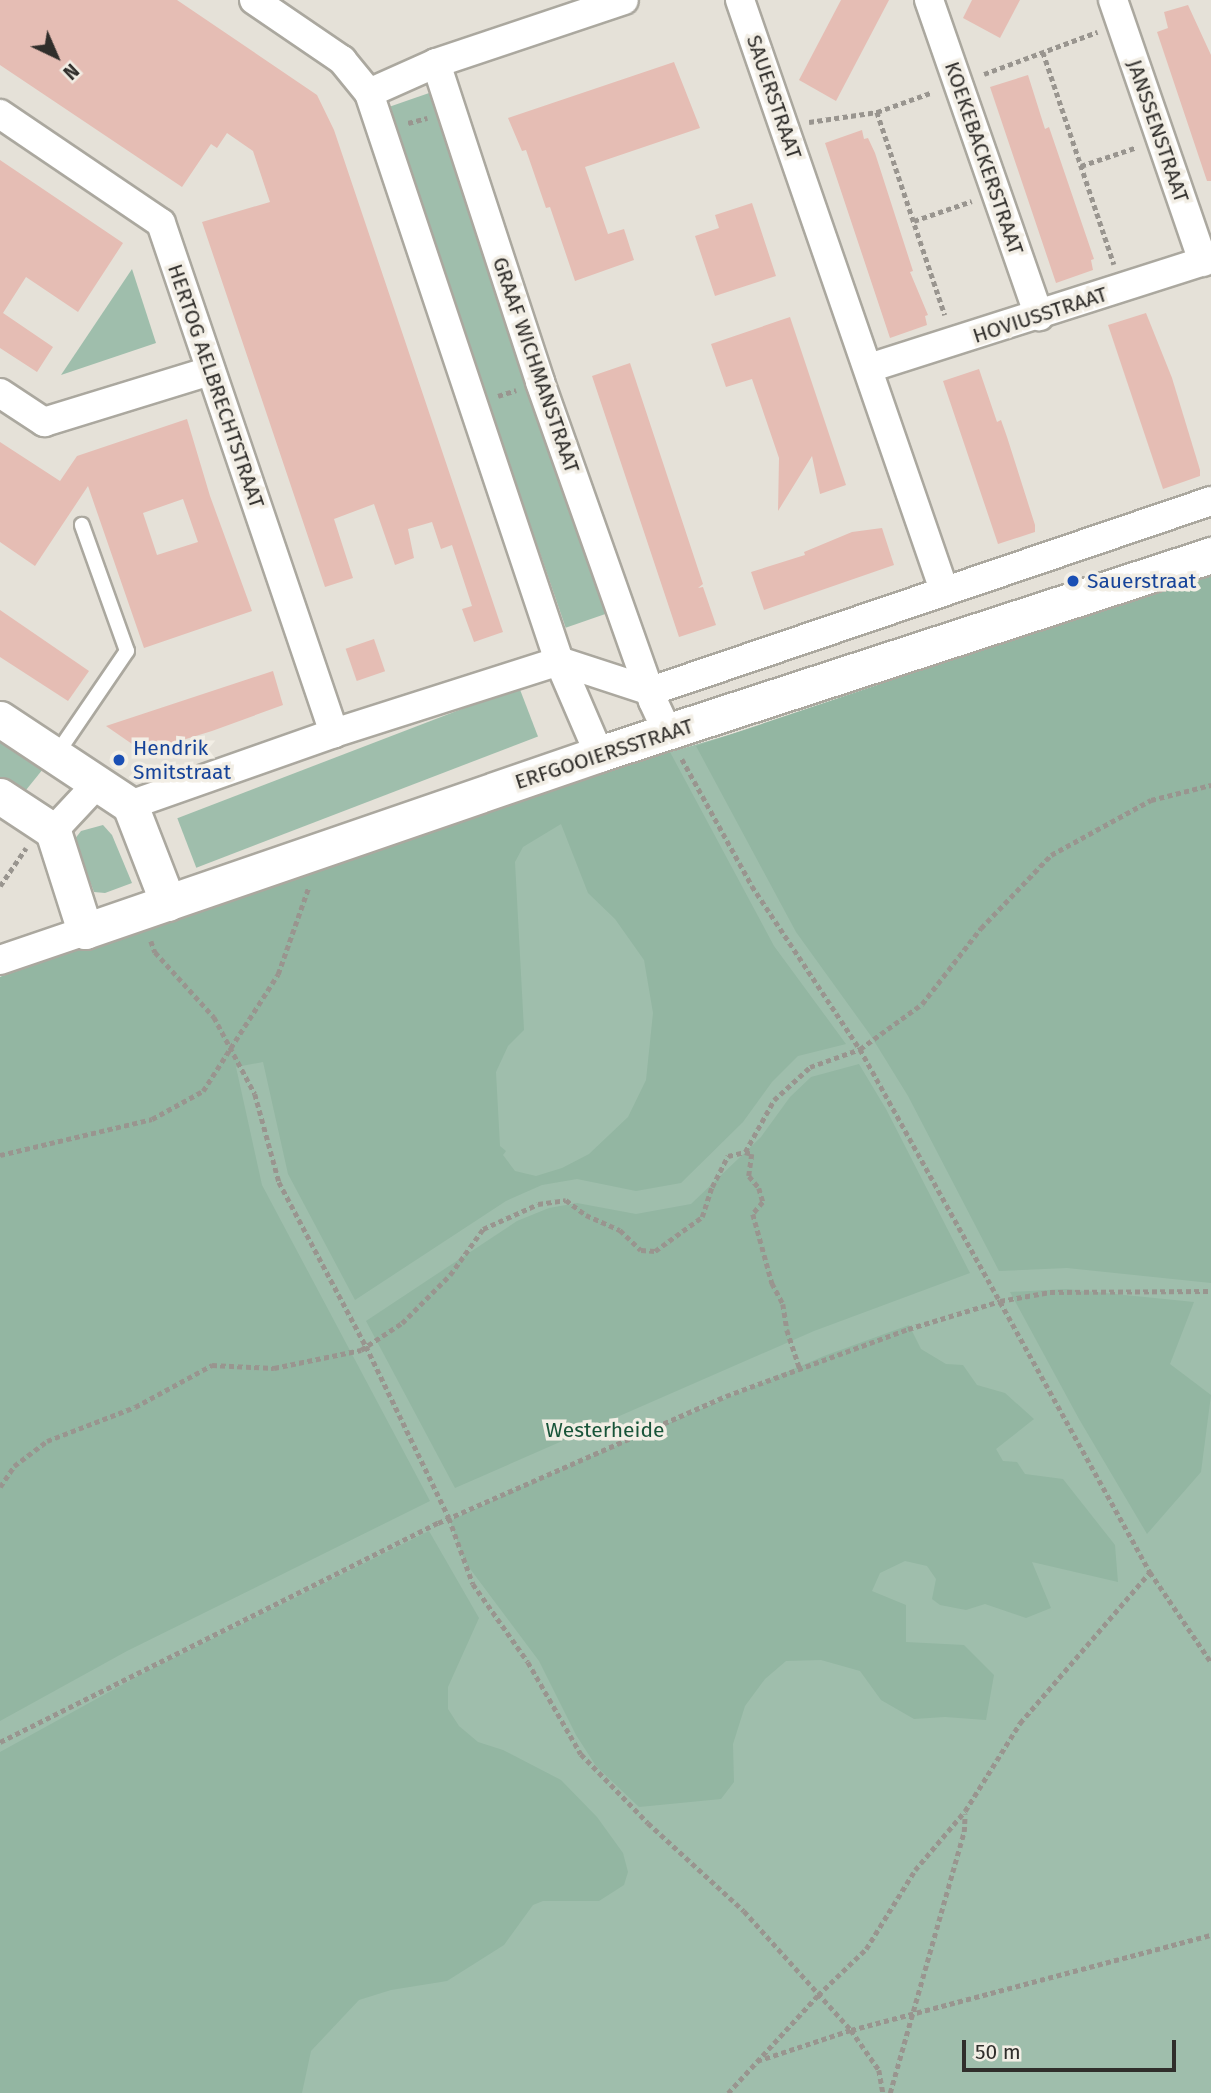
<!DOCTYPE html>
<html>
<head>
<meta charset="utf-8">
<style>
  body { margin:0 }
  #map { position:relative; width:1211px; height:2093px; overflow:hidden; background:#e5e1d8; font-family:"Fira Sans",sans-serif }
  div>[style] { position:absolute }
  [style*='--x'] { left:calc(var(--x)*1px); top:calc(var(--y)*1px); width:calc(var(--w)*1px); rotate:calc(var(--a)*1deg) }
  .green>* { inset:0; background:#9fbeac; transform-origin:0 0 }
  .forest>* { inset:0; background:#93b6a2 }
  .building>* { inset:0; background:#e5bdb4; transform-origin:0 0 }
  .path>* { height:4.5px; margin-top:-2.25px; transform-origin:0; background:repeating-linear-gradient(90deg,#99958f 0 5px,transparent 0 8.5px) }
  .roads { filter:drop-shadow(2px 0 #aba89f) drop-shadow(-2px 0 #aba89f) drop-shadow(0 2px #aba89f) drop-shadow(0 -2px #aba89f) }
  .service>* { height:14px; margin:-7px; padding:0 7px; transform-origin:7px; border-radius:7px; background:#fff }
  .minor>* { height:28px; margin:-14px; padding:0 14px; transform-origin:14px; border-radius:14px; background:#fff }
  .tertiary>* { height:35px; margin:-17.5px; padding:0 17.5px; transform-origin:17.5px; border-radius:17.5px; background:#fff }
  .dots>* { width:19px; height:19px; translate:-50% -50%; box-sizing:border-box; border:4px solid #f2eee5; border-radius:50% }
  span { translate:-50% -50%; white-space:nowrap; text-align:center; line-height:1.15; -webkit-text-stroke:7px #f2eee5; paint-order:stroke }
  .street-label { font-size:21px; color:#302e2b }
  .transit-label { font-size:21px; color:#164399 }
  .left { translate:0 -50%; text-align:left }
  .park-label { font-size:21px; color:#185439 }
  .north { position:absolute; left:21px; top:21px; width:70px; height:70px; -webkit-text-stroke:5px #f2eee5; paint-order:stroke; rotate:136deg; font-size:19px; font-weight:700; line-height:28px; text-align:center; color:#302e2b }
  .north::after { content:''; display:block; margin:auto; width:24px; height:32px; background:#302e2b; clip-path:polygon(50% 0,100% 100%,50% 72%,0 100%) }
  .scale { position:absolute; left:962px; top:2040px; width:214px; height:32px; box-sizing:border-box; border:4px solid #302e2b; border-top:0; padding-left:9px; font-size:21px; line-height:24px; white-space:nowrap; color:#302e2b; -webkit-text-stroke:5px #f2eee5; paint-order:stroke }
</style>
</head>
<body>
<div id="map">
  <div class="green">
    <div style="left:432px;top:92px;width:550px;height:48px;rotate:71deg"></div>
    <div style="clip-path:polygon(132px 269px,156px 343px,61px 375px)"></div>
    <div style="clip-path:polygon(1211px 573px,1211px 2093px,0 2093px,0 977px,338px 861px,646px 759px,760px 726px)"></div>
    <div style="left:519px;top:687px;width:53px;height:366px;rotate:69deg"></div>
    <div style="clip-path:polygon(0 738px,43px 769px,22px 795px,0 780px)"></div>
    <div style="clip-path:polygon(103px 825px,112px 835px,132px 883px,105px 893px,94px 892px,74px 840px,81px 831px)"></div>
  </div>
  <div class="forest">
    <div style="clip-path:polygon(1211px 573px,1211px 1283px,1067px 1268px,999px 1271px,908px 1096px,871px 1036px,796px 932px,696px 746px)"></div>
    <div style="clip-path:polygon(evenodd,670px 752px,774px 946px,846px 1044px,798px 1056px,772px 1082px,743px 1122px,681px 1183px,636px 1191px,577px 1179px,542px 1185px,506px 1201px,355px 1300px,288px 1174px,263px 1062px,236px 1067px,262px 1185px,430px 1501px,127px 1651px,0 1721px,0 977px,338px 861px,670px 752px,561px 824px,588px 893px,615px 919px,644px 960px,653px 1013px,646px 1080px,628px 1117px,589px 1154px,562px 1168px,536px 1176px,515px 1171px,503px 1155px,506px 1151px,500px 1146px,496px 1072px,508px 1046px,524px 1030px,515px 862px,523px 847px,561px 824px)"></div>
    <div style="clip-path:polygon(859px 1064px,886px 1109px,970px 1273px,814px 1331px,455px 1488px,366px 1321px,517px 1221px,549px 1208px,577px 1203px,636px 1214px,691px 1204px,761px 1137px,790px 1097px,811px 1077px)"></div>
    <div style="clip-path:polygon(1066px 1289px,1194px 1302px,1170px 1364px,1211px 1395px,1201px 1472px,1147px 1534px,1079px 1419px,1010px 1292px)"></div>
    <div style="clip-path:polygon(909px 1325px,921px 1349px,946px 1364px,963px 1365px,977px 1385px,1005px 1393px,1034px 1419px,996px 1449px,1003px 1461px,1017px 1462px,1025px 1474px,1063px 1479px,1115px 1545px,1118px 1582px,1032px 1562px,1051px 1608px,1026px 1618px,985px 1604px,966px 1610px,940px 1605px,932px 1599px,936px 1579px,927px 1566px,905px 1561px,880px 1573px,872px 1591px,906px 1605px,906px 1642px,964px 1645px,994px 1675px,986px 1720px,945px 1717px,914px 1719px,881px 1700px,860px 1671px,821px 1660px,786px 1661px,765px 1679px,745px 1706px,733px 1744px,734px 1782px,721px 1799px,639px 1807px,596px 1766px,576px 1735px,539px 1661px,465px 1562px,450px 1521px,518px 1488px,824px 1356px)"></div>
    <div style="clip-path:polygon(429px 1531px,479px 1618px,448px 1687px,448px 1709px,459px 1726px,478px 1742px,503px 1750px,561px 1780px,597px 1817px,623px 1853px,628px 1872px,624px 1885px,599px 1901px,543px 1901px,533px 1905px,504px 1945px,447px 1981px,391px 1990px,359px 2000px,311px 2051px,302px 2093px,0 2093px,0 1752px,140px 1675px)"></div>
  </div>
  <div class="building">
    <div style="clip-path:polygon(0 0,177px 0,317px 95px,334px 130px,503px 632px,474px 642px,462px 609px,472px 606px,452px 545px,441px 549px,432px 522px,408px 529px,414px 558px,395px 565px,374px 504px,334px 519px,353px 578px,325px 587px,202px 222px,270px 202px,253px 151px,227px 133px,217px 148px,211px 144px,182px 187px,0 65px)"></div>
    <div style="clip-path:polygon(841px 0,889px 0,836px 101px,799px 80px)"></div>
    <div style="clip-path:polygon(972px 0,1020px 0,1000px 38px,963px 18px)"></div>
    <div style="clip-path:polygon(1188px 5px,1211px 55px,1211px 181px,1207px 181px,1157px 32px,1168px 28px,1164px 12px)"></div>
    <div style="clip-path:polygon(674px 62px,700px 128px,585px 167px,608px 234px,624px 229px,634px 260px,575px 281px,550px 207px,546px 208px,526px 150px,522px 151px,508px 118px)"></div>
    <div style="clip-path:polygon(1028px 75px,1045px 129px,1049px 127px,1094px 259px,1091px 260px,1093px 270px,1056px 283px,990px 87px)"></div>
    <div style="clip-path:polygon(862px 130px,864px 139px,868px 138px,875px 153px,913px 271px,910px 272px,928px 315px,925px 316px,927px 325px,890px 338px,825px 143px)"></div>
    <div style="clip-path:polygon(0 160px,123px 243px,78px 312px,26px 277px,3px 313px,53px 347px,37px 372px,0 348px)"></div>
    <div style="clip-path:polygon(752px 203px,776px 276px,715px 296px,695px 236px,719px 228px,715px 215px)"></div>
    <div style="clip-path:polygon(1146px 313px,1172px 378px,1200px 470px,1200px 476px,1163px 489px,1108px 325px)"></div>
    <div style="clip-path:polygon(790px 317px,846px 485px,820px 494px,812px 456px,778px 511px,779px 458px,752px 379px,726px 387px,711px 344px)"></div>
    <div style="clip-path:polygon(630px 363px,703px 584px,698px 588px,703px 587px,716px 625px,679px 637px,592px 376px)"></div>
    <div style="clip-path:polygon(979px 369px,997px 422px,1001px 420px,1007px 437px,1035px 525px,1035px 532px,998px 544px,943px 381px)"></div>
    <div style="clip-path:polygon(evenodd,187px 419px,210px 496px,252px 611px,144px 648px,88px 486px,35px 566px,0 542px,0 442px,60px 481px,77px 456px,187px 419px,183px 499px,198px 542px,157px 555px,143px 513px,183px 499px)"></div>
    <div style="clip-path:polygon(882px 528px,894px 565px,764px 610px,751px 572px,805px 555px,804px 552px,852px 532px)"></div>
    <div style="clip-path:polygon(0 610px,89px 671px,68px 701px,0 657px)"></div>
    <div style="left:374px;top:639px;width:34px;height:30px;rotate:71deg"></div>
    <div style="clip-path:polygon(273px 671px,283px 705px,212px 731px,137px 754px,135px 746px,106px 726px)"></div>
  </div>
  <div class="path">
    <div style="--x:1043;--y:52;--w:224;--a:71.5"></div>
    <div style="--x:984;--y:74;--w:121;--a:-20.4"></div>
    <div style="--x:877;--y:112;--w:214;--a:71.5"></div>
    <div style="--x:809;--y:122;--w:69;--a:-8.4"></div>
    <div style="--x:877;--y:112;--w:59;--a:-19.7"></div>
    <div style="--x:408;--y:123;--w:20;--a:-15"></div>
    <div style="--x:1081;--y:166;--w:59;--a:-18.7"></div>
    <div style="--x:914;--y:221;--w:61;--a:-19"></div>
    <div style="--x:498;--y:396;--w:19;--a:-18"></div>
    <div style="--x:682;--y:759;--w:145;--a:61.1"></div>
    <div style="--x:752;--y:886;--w:196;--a:56.5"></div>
    <div style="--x:860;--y:1049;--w:598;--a:60.99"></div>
    <div style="--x:1150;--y:1572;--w:109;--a:55.9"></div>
    <div style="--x:0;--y:886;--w:46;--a:-55.6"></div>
    <div style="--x:151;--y:941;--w:12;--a:70"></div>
    <div style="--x:155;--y:952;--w:88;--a:47.8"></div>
    <div style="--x:214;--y:1017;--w:87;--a:62"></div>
    <div style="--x:255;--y:1094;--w:91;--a:74.7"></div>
    <div style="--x:279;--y:1182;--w:186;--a:62.1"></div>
    <div style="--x:366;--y:1346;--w:191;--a:64.2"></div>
    <div style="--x:449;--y:1518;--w:70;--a:70"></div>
    <div style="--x:473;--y:1584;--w:95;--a:54.8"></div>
    <div style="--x:528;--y:1662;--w:106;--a:60.1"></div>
    <div style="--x:581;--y:1754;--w:96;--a:45.8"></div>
    <div style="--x:648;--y:1823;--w:130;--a:42.5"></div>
    <div style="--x:744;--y:1911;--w:160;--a:48"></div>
    <div style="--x:851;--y:2030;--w:49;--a:55"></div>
    <div style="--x:879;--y:2070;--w:23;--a:80"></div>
    <div style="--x:745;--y:1152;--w:60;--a:-60.9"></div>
    <div style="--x:774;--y:1100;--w:49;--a:-42.5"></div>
    <div style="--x:810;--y:1067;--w:53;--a:-19.8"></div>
    <div style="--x:860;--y:1049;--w:77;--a:-36"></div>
    <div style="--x:922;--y:1004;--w:96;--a:-52.2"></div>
    <div style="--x:981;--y:928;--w:101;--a:-46.2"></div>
    <div style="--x:1051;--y:855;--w:114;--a:-28.8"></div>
    <div style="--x:1151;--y:800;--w:62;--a:-14"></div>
    <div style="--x:0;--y:1155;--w:156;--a:-13.3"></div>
    <div style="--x:152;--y:1119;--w:58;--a:-28.8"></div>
    <div style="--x:203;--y:1091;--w:139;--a:-57.3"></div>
    <div style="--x:278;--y:974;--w:93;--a:-70.6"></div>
    <div style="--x:0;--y:1487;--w:25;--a:-56"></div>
    <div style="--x:14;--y:1466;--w:41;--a:-37.1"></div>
    <div style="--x:47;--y:1441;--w:94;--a:-21.1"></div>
    <div style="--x:135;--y:1407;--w:88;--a:-28.6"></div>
    <div style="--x:212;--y:1365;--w:62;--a:2.8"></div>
    <div style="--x:274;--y:1368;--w:89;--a:-11.7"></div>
    <div style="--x:361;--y:1350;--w:49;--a:-33.4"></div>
    <div style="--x:402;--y:1323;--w:68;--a:-45"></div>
    <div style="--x:450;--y:1275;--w:57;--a:-54.3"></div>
    <div style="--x:483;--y:1229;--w:60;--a:-24.4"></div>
    <div style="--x:538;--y:1204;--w:28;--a:-8"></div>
    <div style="--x:566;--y:1200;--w:25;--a:37"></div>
    <div style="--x:586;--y:1215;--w:37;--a:24"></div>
    <div style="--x:620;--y:1230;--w:29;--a:44"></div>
    <div style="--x:641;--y:1250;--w:14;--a:4"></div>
    <div style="--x:655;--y:1251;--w:58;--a:-35.9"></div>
    <div style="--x:702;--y:1217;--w:32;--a:-72"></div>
    <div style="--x:712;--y:1187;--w:35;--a:-63"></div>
    <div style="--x:728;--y:1156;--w:17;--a:-13"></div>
    <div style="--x:745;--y:1152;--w:7;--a:16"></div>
    <div style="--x:752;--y:1154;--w:22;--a:98"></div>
    <div style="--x:749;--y:1176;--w:16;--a:50"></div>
    <div style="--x:759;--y:1188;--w:15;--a:74"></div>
    <div style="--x:763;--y:1202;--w:16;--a:130"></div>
    <div style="--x:753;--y:1214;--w:72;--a:74.6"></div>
    <div style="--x:772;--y:1283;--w:24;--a:62"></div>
    <div style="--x:783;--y:1304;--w:26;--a:81"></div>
    <div style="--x:787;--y:1330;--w:41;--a:71.6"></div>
    <div style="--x:0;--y:1742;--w:490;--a:-26.6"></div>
    <div style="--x:438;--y:1523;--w:315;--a:-23.8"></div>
    <div style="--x:726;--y:1396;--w:194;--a:-20.2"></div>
    <div style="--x:908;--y:1329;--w:96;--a:-16.9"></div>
    <div style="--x:1000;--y:1301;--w:51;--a:-10.2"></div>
    <div style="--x:1050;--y:1292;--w:161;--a:-0.4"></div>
    <div style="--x:757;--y:2061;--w:99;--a:-18.3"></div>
    <div style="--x:851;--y:2030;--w:372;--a:-14.8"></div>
    <div style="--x:728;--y:2093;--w:133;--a:-47.4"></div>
    <div style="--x:818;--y:1995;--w:66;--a:-43.8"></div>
    <div style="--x:866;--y:1949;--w:93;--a:-58.2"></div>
    <div style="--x:915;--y:1870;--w:77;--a:-49.7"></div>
    <div style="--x:965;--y:1811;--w:104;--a:-58"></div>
    <div style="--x:1020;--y:1723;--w:199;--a:-49.3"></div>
    <div style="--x:890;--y:2093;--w:271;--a:-74.2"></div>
    <div style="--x:964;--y:1832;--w:18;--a:-87"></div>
  </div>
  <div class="roads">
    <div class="service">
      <div style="--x:56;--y:755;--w:126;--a:-55.7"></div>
      <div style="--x:127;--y:651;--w:134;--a:-109.7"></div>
    </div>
    <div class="minor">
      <div style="--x:254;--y:0;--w:107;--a:34.3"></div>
      <div style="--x:342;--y:60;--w:43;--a:50.7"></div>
      <div style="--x:369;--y:93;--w:599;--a:71.5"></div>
      <div style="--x:559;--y:661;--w:101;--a:66.7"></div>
      <div style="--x:740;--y:0;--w:624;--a:70.93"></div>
      <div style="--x:929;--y:0;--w:335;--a:70.8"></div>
      <div style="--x:1113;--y:0;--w:277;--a:71"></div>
      <div style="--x:436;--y:63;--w:336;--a:71.9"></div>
      <div style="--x:540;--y:382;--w:338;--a:70.5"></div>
      <div style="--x:653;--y:701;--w:35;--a:65"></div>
      <div style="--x:369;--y:93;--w:73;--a:-24.1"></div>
      <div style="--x:436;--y:63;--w:198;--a:-18.5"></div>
      <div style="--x:0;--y:114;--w:194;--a:34.1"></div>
      <div style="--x:161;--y:223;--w:539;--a:71.26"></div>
      <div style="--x:869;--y:368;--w:359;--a:-17.7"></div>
      <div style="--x:0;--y:393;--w:53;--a:33.4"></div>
      <div style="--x:44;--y:422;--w:174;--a:-17.1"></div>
      <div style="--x:130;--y:805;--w:216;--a:-19.4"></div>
      <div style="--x:334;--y:733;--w:236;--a:-17.7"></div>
      <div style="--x:559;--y:661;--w:97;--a:18.1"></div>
      <div style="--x:651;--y:691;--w:591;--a:-18.74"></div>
      <div style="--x:53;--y:831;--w:64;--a:-46.9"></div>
      <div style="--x:0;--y:960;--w:90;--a:-18.8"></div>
    </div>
    <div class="tertiary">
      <div style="--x:0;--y:719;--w:156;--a:33.5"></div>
      <div style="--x:130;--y:805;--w:105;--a:68.8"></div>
      <div style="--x:0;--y:796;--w:64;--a:33.4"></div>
      <div style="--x:53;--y:831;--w:105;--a:72.3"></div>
      <div style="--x:85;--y:931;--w:544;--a:-19"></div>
      <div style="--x:599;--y:754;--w:644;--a:-18.01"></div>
    </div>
  </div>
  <div class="dots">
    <div style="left:1073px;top:581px;background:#1a4fb4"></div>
    <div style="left:119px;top:760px;background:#1a4fb4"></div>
  </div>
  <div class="street-label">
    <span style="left:774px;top:97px;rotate:71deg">SAUERSTRAAT</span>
    <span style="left:1158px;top:131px;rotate:71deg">JANSSENSTRAAT</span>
    <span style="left:984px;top:158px;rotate:71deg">KOEKEBACKERSTRAAT</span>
    <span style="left:1040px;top:315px;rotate:-18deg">HOVIUSSTRAAT</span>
    <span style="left:536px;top:365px;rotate:71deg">GRAAF WICHMANSTRAAT</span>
    <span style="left:216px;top:386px;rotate:71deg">HERTOG AELBRECHTSTRAAT</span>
    <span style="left:604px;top:754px;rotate:-18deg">ERFGOOIERSSTRAAT</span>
  </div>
  <div class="transit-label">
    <span class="left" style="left:1087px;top:581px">Sauerstraat</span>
    <span class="left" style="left:133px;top:760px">Hendrik<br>Smitstraat</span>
  </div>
  <div class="park-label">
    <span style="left:605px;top:1430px">Westerheide</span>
  </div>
  <div class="north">N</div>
  <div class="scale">50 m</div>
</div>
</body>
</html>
